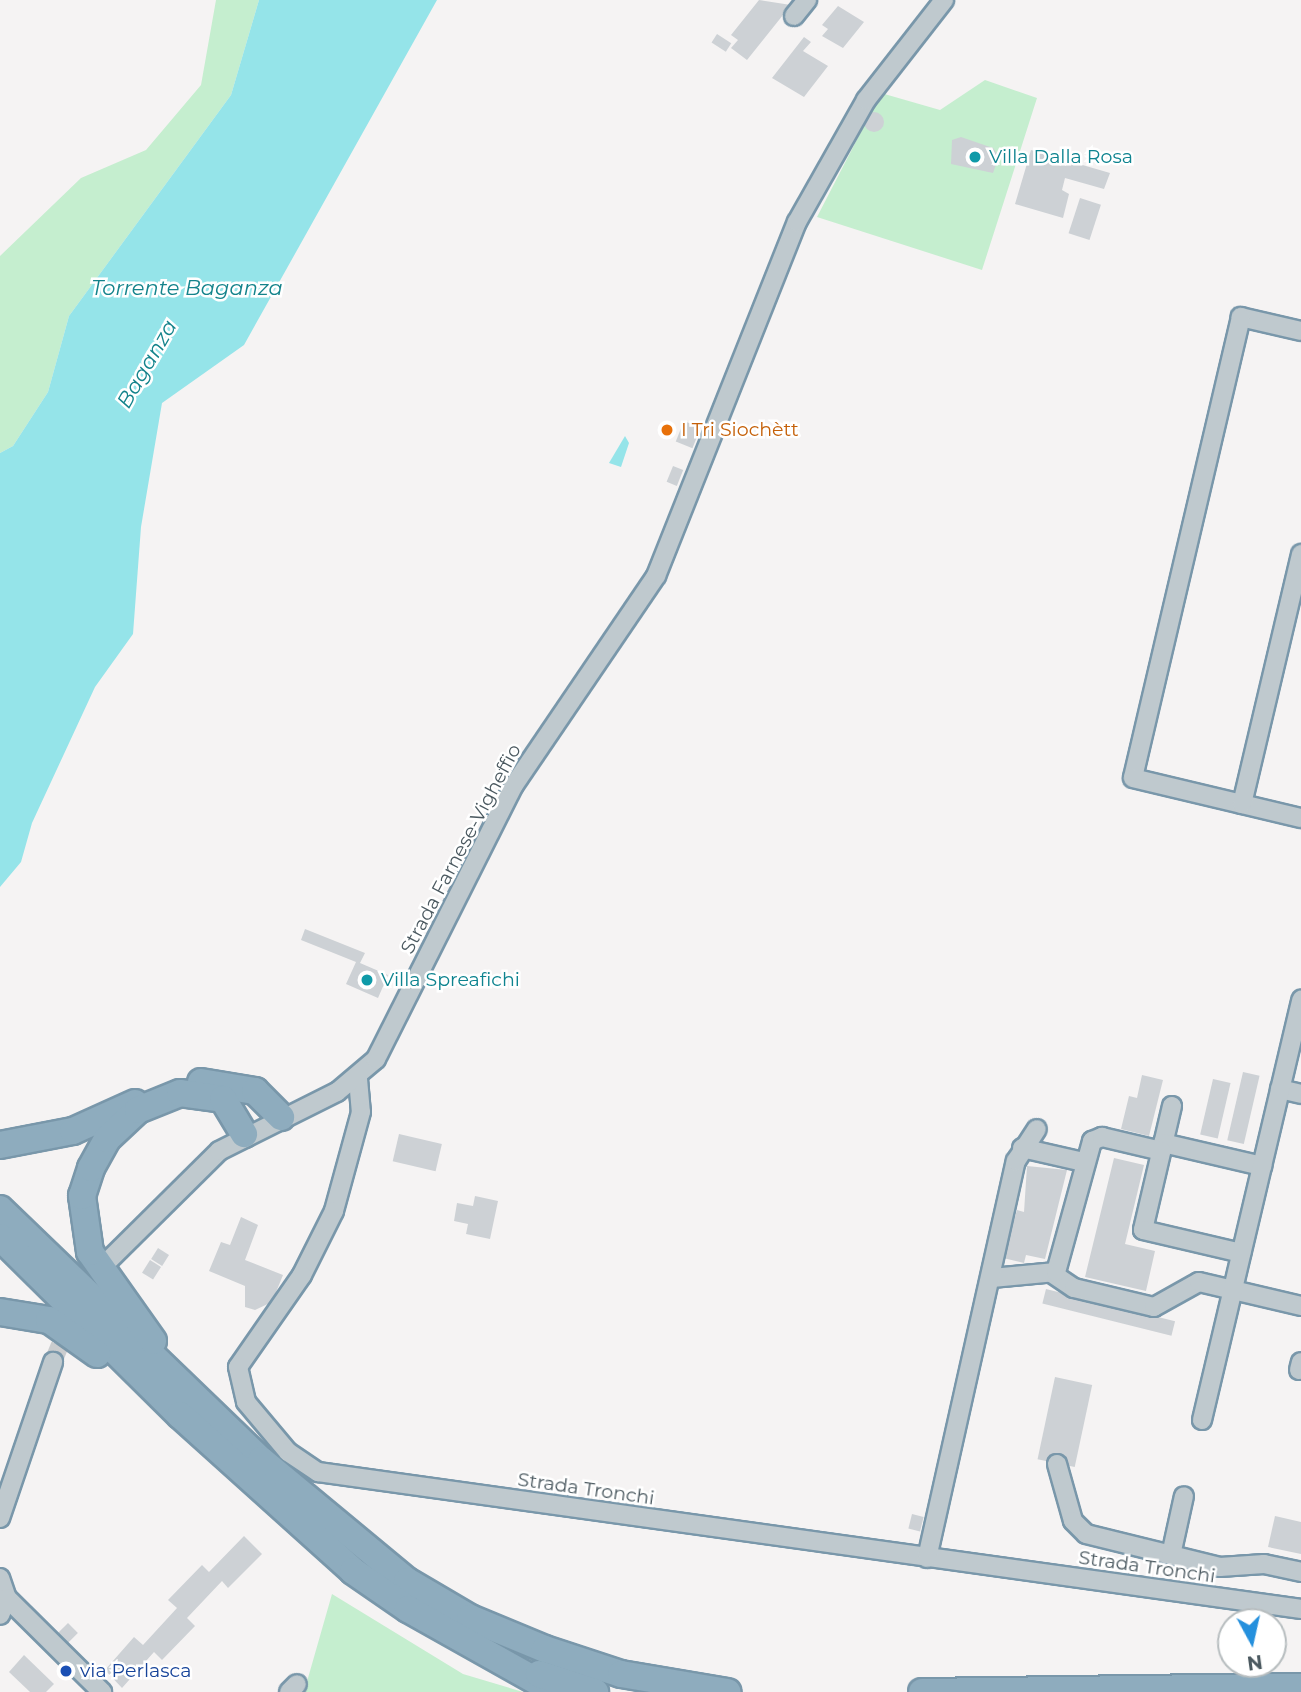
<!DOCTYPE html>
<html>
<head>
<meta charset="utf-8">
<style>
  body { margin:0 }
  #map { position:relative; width:1301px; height:1692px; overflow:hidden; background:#f5f3f3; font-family:Montserrat,sans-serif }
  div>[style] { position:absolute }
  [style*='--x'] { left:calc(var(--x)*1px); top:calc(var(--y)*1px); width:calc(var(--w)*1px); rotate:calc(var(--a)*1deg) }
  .green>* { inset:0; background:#c5eecf }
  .water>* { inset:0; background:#95e4e9 }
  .building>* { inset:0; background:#cdd1d5; transform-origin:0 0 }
  .round { border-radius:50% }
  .minor-tunnel>* { height:18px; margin-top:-9px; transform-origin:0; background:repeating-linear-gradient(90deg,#caccce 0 18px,transparent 0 27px) }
  .roads { filter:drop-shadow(2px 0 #7997aa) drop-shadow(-2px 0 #7997aa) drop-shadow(0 2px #7997aa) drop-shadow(0 -2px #7997aa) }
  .minor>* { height:18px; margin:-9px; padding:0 9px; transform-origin:9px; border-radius:9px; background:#bfc9ce }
  .highway>* { height:26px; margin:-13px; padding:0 13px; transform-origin:13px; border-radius:13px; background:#8eacbe }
  .dots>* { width:19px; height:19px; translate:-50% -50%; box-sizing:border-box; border:4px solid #fff; border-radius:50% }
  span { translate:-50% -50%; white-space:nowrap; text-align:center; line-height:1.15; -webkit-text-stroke:5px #fff; paint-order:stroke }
  .culture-label { font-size:19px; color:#0d838f }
  .left { translate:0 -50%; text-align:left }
  .food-label { font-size:19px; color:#c56008 }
  .street-label { font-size:19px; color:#4b5960 }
  .transit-label { font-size:19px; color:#164399 }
  .water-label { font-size:21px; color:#13838b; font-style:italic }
  .north { position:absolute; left:1217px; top:1608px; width:70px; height:70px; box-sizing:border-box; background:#fff; border:2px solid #b7bdbf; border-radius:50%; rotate:172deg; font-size:19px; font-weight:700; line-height:28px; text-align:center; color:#4b5960 }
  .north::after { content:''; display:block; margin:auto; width:24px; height:32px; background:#2590dd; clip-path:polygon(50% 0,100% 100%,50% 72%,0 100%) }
</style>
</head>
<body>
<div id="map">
  <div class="green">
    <div style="clip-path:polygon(216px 0,259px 0,231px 95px,69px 316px,48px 392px,13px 446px,0 453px,0 256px,81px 178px,146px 150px,201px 85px)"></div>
    <div style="clip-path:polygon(985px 80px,1037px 98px,982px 270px,817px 217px,881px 93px,940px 110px)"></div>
    <div style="clip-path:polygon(332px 1594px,463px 1674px,523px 1692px,304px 1692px)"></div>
  </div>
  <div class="water">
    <div style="clip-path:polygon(259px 0,437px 0,244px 345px,162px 403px,141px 527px,133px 634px,95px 687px,32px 823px,21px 862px,0 887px,0 453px,13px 446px,48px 392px,69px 316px,231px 95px)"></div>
    <div style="clip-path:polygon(625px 436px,629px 443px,621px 467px,609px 463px)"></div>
  </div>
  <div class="building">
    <div style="clip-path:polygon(759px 0,791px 5px,747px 60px,731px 48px,738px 40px,731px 35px)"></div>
    <div style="clip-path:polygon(838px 6px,864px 22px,843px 48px,822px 36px,828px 29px,822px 25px)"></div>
    <div style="left:717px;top:34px;width:17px;height:10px;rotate:33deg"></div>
    <div style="clip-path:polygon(804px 37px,811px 42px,803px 51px,828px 66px,804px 97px,772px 78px)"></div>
    <div class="round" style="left:864px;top:112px;width:20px;height:20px"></div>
    <div style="clip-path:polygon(961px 137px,993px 148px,999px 156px,993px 173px,951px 164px,952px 140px)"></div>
    <div style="clip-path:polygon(1031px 150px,1110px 173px,1104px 189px,1065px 178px,1062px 190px,1069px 194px,1063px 218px,1015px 204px)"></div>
    <div style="left:1080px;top:198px;width:22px;height:37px;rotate:18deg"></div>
    <div style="left:684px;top:421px;width:18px;height:22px;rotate:22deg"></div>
    <div style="left:673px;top:466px;width:11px;height:17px;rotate:22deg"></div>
    <div style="clip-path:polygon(305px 929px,365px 953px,360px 963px,388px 975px,378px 998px,346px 984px,356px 962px,301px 940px)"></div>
    <div style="left:1243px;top:1072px;width:17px;height:70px;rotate:13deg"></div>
    <div style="clip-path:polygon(1142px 1075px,1163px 1080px,1149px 1136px,1121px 1129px,1129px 1096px,1137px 1098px)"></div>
    <div style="left:1213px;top:1079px;width:18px;height:57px;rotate:13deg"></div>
    <div style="left:399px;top:1134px;width:44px;height:28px;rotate:13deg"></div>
    <div style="clip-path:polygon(1114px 1158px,1144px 1165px,1125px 1244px,1155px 1251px,1146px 1291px,1085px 1277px)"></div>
    <div style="clip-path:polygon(1027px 1166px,1067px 1170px,1045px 1259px,1026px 1255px,1024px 1263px,1003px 1258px,1017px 1210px,1024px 1212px)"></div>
    <div style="clip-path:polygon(475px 1196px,498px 1201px,490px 1239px,466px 1234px,468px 1224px,454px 1221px,457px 1203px,473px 1206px)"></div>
    <div style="clip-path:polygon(241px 1217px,258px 1225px,245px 1260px,283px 1275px,272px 1302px,255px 1310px,245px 1307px,245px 1286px,209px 1271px,221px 1242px,230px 1245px)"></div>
    <div style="left:158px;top:1248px;width:13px;height:13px;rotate:32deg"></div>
    <div style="left:150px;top:1260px;width:13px;height:15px;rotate:32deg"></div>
    <div style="left:1046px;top:1289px;width:133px;height:15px;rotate:14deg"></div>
    <div style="left:1055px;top:1377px;width:38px;height:84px;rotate:12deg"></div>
    <div style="left:912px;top:1514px;width:12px;height:15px;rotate:14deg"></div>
    <div style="clip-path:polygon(1275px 1516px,1301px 1522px,1301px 1554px,1268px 1547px)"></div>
    <div style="clip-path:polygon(244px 1536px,262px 1554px,228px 1588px,222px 1581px,187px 1618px,195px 1626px,162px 1660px,154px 1652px,122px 1688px,105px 1670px,134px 1637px,143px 1645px,177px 1608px,168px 1600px,202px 1565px,209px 1572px)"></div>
    <div style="left:68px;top:1623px;width:14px;height:21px;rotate:45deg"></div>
    <div style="clip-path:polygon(24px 1655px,54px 1684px,46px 1692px,30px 1692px,9px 1672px)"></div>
  </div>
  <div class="minor-tunnel">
    <div style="--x:53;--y:1362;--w:42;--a:-67.7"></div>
  </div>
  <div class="roads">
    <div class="minor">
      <div style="--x:794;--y:16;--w:21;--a:-51"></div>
      <div style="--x:1301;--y:331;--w:62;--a:-166.9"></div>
      <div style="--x:1241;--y:317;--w:473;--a:103.2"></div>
      <div style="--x:1133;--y:778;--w:173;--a:13.4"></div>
      <div style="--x:1242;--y:804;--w:257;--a:-76.7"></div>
      <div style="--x:358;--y:1079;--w:33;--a:85"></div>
      <div style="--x:361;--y:1112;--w:103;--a:105.3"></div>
      <div style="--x:334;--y:1211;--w:72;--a:116.6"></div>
      <div style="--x:302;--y:1275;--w:112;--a:124.8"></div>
      <div style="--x:238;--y:1367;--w:36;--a:77"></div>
      <div style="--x:246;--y:1402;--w:65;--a:50"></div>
      <div style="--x:288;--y:1452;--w:36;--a:34"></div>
      <div style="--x:318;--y:1472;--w:993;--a:7.93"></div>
      <div style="--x:1280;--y:1089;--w:22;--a:13"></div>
      <div style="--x:1172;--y:1106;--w:127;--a:103.2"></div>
      <div style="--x:1143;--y:1230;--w:101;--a:13.2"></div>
      <div style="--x:1163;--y:1143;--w:102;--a:13.1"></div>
      <div style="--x:1022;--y:1148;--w:63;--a:12.9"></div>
      <div style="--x:110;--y:1259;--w:153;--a:-44.7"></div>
      <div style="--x:219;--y:1151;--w:132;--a:-26.6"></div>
      <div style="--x:337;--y:1092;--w:51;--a:-40.2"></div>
      <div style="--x:376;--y:1059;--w:307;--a:-63.3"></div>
      <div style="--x:514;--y:785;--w:253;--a:-55.8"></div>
      <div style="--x:656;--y:576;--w:381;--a:-68.3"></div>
      <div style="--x:797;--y:222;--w:140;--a:-60.5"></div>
      <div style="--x:866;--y:100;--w:127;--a:-52"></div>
      <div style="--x:1053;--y:1274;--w:25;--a:34"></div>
      <div style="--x:1074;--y:1288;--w:82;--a:13.4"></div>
      <div style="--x:1154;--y:1307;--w:51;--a:-29.1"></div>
      <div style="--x:1199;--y:1282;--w:105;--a:13.2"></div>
      <div style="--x:992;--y:1278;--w:64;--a:-5.4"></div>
      <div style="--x:1056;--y:1272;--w:136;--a:-74.6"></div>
      <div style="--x:1092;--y:1141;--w:11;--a:-22"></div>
      <div style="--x:1102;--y:1137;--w:61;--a:13.3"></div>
      <div style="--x:1299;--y:1370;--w:8;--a:-76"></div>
      <div style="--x:1202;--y:1420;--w:432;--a:-76.7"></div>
      <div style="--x:1057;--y:1464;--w:59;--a:74.3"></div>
      <div style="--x:1073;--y:1521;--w:18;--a:45"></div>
      <div style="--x:1086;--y:1534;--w:138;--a:13.8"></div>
      <div style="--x:1220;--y:1567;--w:44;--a:-3.9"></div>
      <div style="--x:1264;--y:1564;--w:38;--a:12"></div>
      <div style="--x:0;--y:1518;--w:165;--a:-71.2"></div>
      <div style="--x:1171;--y:1555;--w:60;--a:-77.6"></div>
      <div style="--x:927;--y:1558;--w:407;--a:-77.4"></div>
      <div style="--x:1016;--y:1161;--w:38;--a:-57"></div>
      <div style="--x:0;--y:1578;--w:21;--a:71"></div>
      <div style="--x:7;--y:1598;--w:18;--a:112"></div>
      <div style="--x:7;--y:1598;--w:134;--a:44.7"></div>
      <div style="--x:289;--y:1692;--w:11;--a:-45"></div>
    </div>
    <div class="highway">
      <div style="--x:201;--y:1082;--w:55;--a:9.5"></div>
      <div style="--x:255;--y:1091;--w:37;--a:45"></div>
      <div style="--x:0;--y:1145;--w:74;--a:-10.9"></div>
      <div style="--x:73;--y:1131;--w:68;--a:-24.3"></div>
      <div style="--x:0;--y:1209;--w:362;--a:43.9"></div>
      <div style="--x:261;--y:1460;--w:190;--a:39.7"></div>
      <div style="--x:407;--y:1581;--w:73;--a:30.4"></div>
      <div style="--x:470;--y:1618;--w:81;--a:22.5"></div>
      <div style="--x:545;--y:1649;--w:80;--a:18.2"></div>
      <div style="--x:621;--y:1674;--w:108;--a:9.6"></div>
      <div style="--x:0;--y:1237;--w:253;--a:44.7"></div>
      <div style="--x:180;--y:1415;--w:233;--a:42"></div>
      <div style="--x:353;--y:1571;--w:67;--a:34.6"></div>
      <div style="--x:408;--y:1609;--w:170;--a:29.3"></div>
      <div style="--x:0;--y:1312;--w:50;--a:9.3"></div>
      <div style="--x:49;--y:1320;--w:59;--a:35.3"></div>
      <div style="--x:153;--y:1341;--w:109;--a:-125.3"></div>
      <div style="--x:90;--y:1252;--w:57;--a:-98.1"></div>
      <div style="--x:82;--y:1196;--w:29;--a:-72"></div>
      <div style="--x:91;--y:1168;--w:33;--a:-61"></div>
      <div style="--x:107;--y:1139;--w:42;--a:-43.1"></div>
      <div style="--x:138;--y:1110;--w:45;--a:-22"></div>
      <div style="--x:180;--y:1093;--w:43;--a:7.9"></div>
      <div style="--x:223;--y:1099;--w:41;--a:59"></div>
      <div style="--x:539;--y:1674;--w:59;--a:17.8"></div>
      <div style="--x:922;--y:1692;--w:379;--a:-0.8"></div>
    </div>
  </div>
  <div class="dots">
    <div style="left:975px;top:157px;background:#0f9aa8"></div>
    <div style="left:667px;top:430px;background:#e8710a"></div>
    <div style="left:367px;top:980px;background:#0f9aa8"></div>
    <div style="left:66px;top:1671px;background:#1a4fb4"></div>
  </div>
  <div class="culture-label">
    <span class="left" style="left:989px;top:157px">Villa Dalla Rosa</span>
    <span class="left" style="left:381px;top:980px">Villa Spreafichi</span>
  </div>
  <div class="food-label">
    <span class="left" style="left:681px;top:430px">I Tri Siochètt</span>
  </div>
  <div class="street-label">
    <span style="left:461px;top:849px;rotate:-62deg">Strada Farnese-Vigheffio</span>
    <span style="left:586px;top:1489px;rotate:8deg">Strada Tronchi</span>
    <span style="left:1147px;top:1567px;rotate:8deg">Strada Tronchi</span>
  </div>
  <div class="transit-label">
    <span class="left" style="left:80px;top:1671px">via Perlasca</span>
  </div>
  <div class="water-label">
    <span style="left:187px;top:288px">Torrente Baganza</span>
    <span style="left:147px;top:364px;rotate:-60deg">Baganza</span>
  </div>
  <div class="north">N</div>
</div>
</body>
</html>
